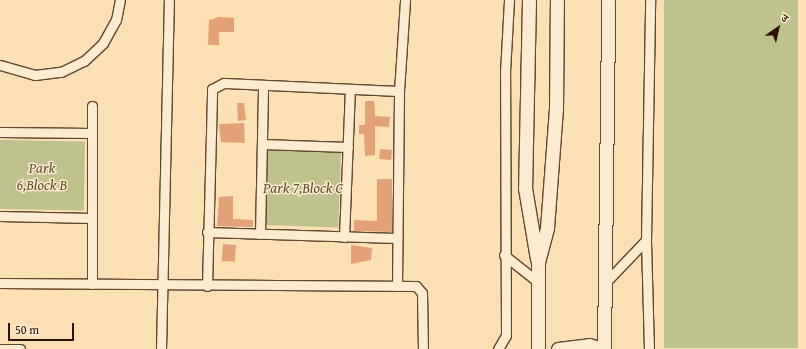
<!DOCTYPE html>
<html>
<head>
<meta charset="utf-8">
<style>
  body { margin:0 }
  #map { position:relative; width:806px; height:349px; overflow:hidden; background:#fbe0b4; font-family:"Gentium Book Plus","Noto Serif Devanagari",serif }
  div>[style] { position:absolute }
  [style*='--x'] { left:calc(var(--x)*1px); top:calc(var(--y)*1px); width:calc(var(--w)*1px); rotate:calc(var(--a)*1deg) }
  .green>* { inset:0; background:#bfc28c; transform-origin:0 0 }
  .building>* { inset:0; background:#e4a177; transform-origin:0 0 }
  .roads { filter:drop-shadow(1px 0 #60462d) drop-shadow(-1px 0 #60462d) drop-shadow(0 1px #60462d) drop-shadow(0 -1px #60462d) }
  .minor>* { height:9px; margin:-4.5px; padding:0 4.5px; transform-origin:4.5px; border-radius:4.5px; background:#fcebce }
  .secondary>* { height:13px; margin:-6.5px; padding:0 6.5px; transform-origin:6.5px; border-radius:6.5px; background:#fcebce }
  span { translate:-50% -50%; white-space:nowrap; text-align:center; line-height:1.15; -webkit-text-stroke:3px #fcebce; paint-order:stroke }
  .park-label { font-size:15px; color:#5f5031; font-style:italic }
  .north { position:absolute; left:758px; top:8px; width:40px; height:40px; -webkit-text-stroke:3px #fcebce; paint-order:stroke; rotate:34deg; font-size:11px; font-weight:700; line-height:16px; text-align:center; color:#2c1200 }
  .north::after { content:''; display:block; margin:auto; width:14px; height:18px; background:#2c1200; clip-path:polygon(50% 0,100% 100%,50% 72%,0 100%) }
  .scale { position:absolute; left:8px; top:323px; width:66px; height:18px; box-sizing:border-box; border:2px solid #2c1200; border-top:0; padding-left:5px; font-size:12px; line-height:14px; white-space:nowrap; color:#2c1200; -webkit-text-stroke:3px #fcebce; paint-order:stroke }
</style>
</head>
<body>
<div id="map">
  <div class="green">
    <div style="left:664px;top:0;width:134px;height:348px"></div>
    <div style="left:0;top:140px;width:85px;height:69px;rotate:1deg"></div>
    <div style="left:266px;top:149px;width:75px;height:76px;rotate:2deg"></div>
  </div>
  <div class="building">
    <div style="clip-path:polygon(219px 17px,234px 18px,234px 32px,219px 32px,219px 45px,208px 45px,209px 20px)"></div>
    <div style="clip-path:polygon(365px 101px,374px 101px,375px 116px,390px 117px,389px 127px,375px 126px,375px 155px,365px 156px,364px 134px,359px 134px,359px 125px,365px 125px)"></div>
    <div style="clip-path:polygon(237px 103px,244px 103px,246px 120px,238px 121px)"></div>
    <div style="clip-path:polygon(244px 123px,245px 143px,221px 142px,219px 124px)"></div>
    <div style="left:380px;top:149px;width:12px;height:10px;rotate:5deg"></div>
    <div style="clip-path:polygon(377px 179px,392px 179px,392px 232px,354px 231px,354px 220px,377px 221px)"></div>
    <div style="clip-path:polygon(233px 196px,233px 219px,253px 220px,253px 227px,217px 226px,219px 197px)"></div>
    <div style="left:223px;top:244px;width:13px;height:17px;rotate:4deg"></div>
    <div style="clip-path:polygon(351px 245px,372px 248px,371px 260px,351px 264px)"></div>
  </div>
  <div class="roads">
    <div class="minor">
      <div style="--x:0;--y:65;--w:36;--a:16"></div>
      <div style="--x:35;--y:75;--w:26;--a:-7"></div>
      <div style="--x:61;--y:72;--w:25;--a:-26"></div>
      <div style="--x:84;--y:61;--w:26;--a:-43"></div>
      <div style="--x:103;--y:43;--w:26;--a:-61"></div>
      <div style="--x:116;--y:20;--w:20;--a:-79"></div>
      <div style="--x:92;--y:106;--w:178;--a:90"></div>
      <div style="--x:0;--y:132;--w:92;--a:0.6"></div>
      <div style="--x:262;--y:144;--w:86;--a:2"></div>
      <div style="--x:0;--y:216;--w:92;--a:1.2"></div>
      <div style="--x:207;--y:232;--w:189;--a:1.8"></div>
      <div style="--x:260;--y:234;--w:148;--a:-88.8"></div>
      <div style="--x:344;--y:237;--w:147;--a:-87.7"></div>
      <div style="--x:504;--y:255;--w:43;--a:38.5"></div>
      <div style="--x:0;--y:283;--w:416;--a:0.4"></div>
      <div style="--x:416;--y:286;--w:9;--a:49"></div>
      <div style="--x:422;--y:293;--w:56;--a:89"></div>
      <div style="--x:605;--y:283;--w:59;--a:-46.4"></div>
      <div style="--x:207;--y:286;--w:197;--a:-88.5"></div>
      <div style="--x:212;--y:89;--w:13;--a:-27"></div>
      <div style="--x:224;--y:83;--w:175;--a:2.6"></div>
      <div style="--x:397;--y:286;--w:195;--a:-89.4"></div>
      <div style="--x:399;--y:91;--w:91;--a:-86.2"></div>
      <div style="--x:0;--y:349;--w:20;--a:0"></div>
      <div style="--x:161;--y:349;--w:349;--a:-88.7"></div>
      <div style="--x:498;--y:349;--w:16;--a:-60"></div>
      <div style="--x:506;--y:335;--w:263;--a:-90.2"></div>
      <div style="--x:505;--y:72;--w:72;--a:-86.8"></div>
      <div style="--x:649;--y:349;--w:109;--a:-91.6"></div>
      <div style="--x:646;--y:240;--w:240;--a:-89"></div>
    </div>
    <div class="secondary">
      <div style="--x:529;--y:0;--w:188;--a:91.2"></div>
      <div style="--x:525;--y:188;--w:72;--a:80.4"></div>
      <div style="--x:538;--y:349;--w:87;--a:-90"></div>
      <div style="--x:538;--y:262;--w:35;--a:-75"></div>
      <div style="--x:547;--y:228;--w:119;--a:-85.7"></div>
      <div style="--x:556;--y:109;--w:109;--a:-89.5"></div>
      <div style="--x:558;--y:349;--w:31;--a:-7"></div>
      <div style="--x:589;--y:345;--w:14;--a:17"></div>
      <div style="--x:604;--y:349;--w:349;--a:-89.3"></div>
    </div>
  </div>
  <div class="park-label">
    <span style="left:42px;top:176px">Park<br>6,Block B</span>
    <span style="left:303px;top:188px">Park 7,Block C</span>
  </div>
  <div class="north">उ</div>
  <div class="scale">50 m</div>
</div>
</body>
</html>
